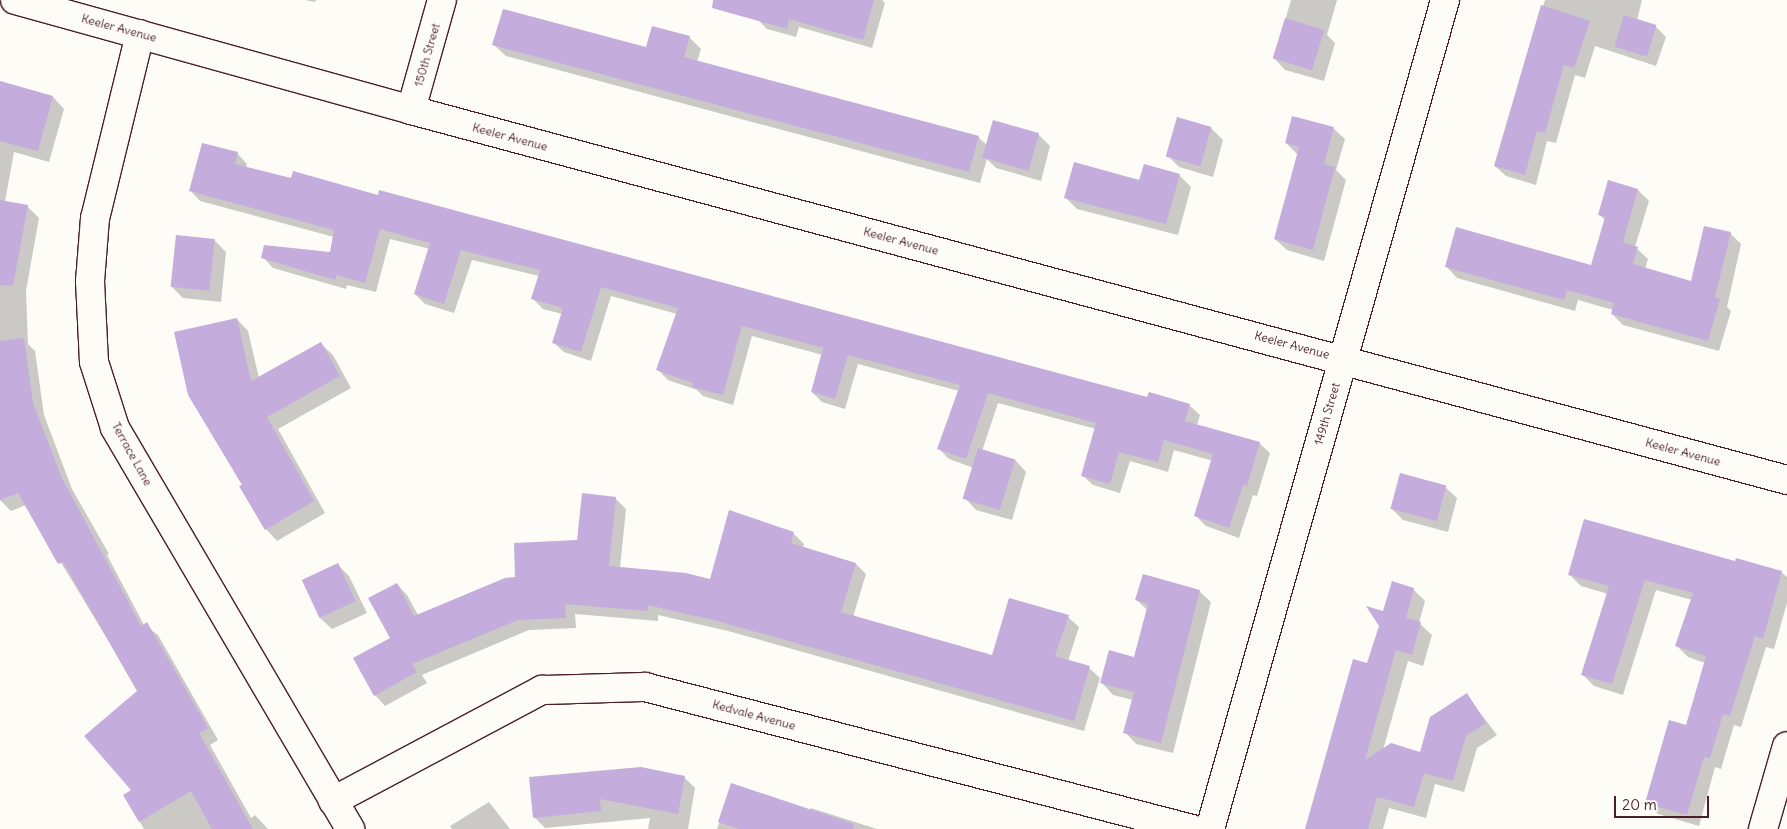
<!DOCTYPE html>
<html>
<head>
<meta charset="utf-8">
<style>
  body { margin:0 }
  #map { position:relative; width:1787px; height:829px; overflow:hidden; background:#fdfcf7; font-family:Delius,sans-serif }
  div>[style] { position:absolute }
  [style*='--x'] { left:calc(var(--x)*1px); top:calc(var(--y)*1px); width:calc(var(--w)*1px); rotate:calc(var(--a)*1deg) }
  .shadow>* { inset:0; background:#0003 }
  .building>* { inset:0; background:#c4addc; transform-origin:0 0 }
  .roads { filter:drop-shadow(1px 0 #4a1f2b) drop-shadow(-1px 0 #4a1f2b) drop-shadow(0 1px #4a1f2b) drop-shadow(0 -1px #4a1f2b) }
  .street>* { height:28px; margin:-14px; padding:0 14px; transform-origin:14px; border-radius:14px; background:#fdfcf7 }
  span { translate:-50% -50%; white-space:nowrap; text-align:center; line-height:1.15; -webkit-text-stroke:4px #fdfcf7; paint-order:stroke }
  .street-label { font-size:12px; color:#4a1f2b }
  .scale { position:absolute; left:1614px; top:796px; width:95px; height:22px; box-sizing:border-box; border:2px solid #4a1f2b; border-top:0; padding-left:6px; font-size:15px; line-height:18px; white-space:nowrap; color:#4a1f2b; -webkit-text-stroke:4px #fdfcf7; paint-order:stroke }
</style>
</head>
<body>
<div id="map">
  <div class="shadow">
    <div style="clip-path:polygon(305px 0,316px 0,315px 2px)"></div>
    <div style="clip-path:polygon(763px 0,882px 0,885px 3px,872px 48px,799px 27px,796px 37px,767px 29px,758px 20px)"></div>
    <div style="clip-path:polygon(1291px 0,1337px 0,1327px 35px,1335px 43px,1324px 81px,1285px 70px,1274px 58px)"></div>
    <div style="clip-path:polygon(1545px 0,1642px 0,1637px 20px,1655px 26px,1666px 37px,1656px 66px,1595px 46px,1585px 78px,1575px 75px,1556px 143px,1547px 141px,1536px 185px,1506px 176px,1495px 166px)"></div>
    <div style="clip-path:polygon(689px 37px,701px 49px,697px 62px,978px 137px,987px 145px,1038px 134px,1050px 146px,1041px 181px,996px 168px,987px 159px,980px 183px,506px 56px,494px 45px,647px 48px)"></div>
    <div style="clip-path:polygon(0 84px,53px 97px,64px 109px,49px 162px,14px 152px,5px 202px,27px 206px,39px 218px,26px 291px,28px 344px,35px 351px,44px 415px,72px 489px,109px 554px,107px 555px,144px 625px,158px 635px,218px 740px,210px 745px,251px 818px,255px 815px,268px 829px,144px 829px,125px 796px,133px 791px,139px 691px,26px 505px,11px 511px,0 500px)"></div>
    <div style="clip-path:polygon(1211px 128px,1223px 140px,1213px 177px,1179px 167px,1167px 155px)"></div>
    <div style="clip-path:polygon(1333px 128px,1345px 139px,1336px 170px,1346px 180px,1324px 261px,1287px 250px,1275px 239px,1298px 155px,1286px 143px)"></div>
    <div style="clip-path:polygon(237px 153px,247px 164px,246px 168px,1148px 399px,1189px 405px,1200px 415px,1197px 425px,1259px 443px,1270px 453px,1257px 496px,1253px 495px,1239px 538px,1206px 526px,1196px 516px,1213px 461px,1174px 450px,1168px 472px,1130px 461px,1120px 493px,1093px 485px,1082px 475px,1096px 429px,998px 403px,982px 451px,1015px 460px,1026px 472px,1012px 520px,976px 510px,965px 498px,974px 468px,949px 459px,939px 449px,959px 391px,858px 364px,845px 409px,822px 402px,812px 392px,823px 355px,752px 336px,733px 405px,703px 396px,697px 390px,668px 380px,657px 369px,677px 314px,611px 296px,591px 361px,564px 352px,553px 342px,562px 314px,543px 309px,533px 299px,539px 276px,472px 260px,454px 313px,425px 304px,415px 294px,430px 249px,390px 239px,376px 292px,347px 285px,346px 289px,273px 268px,263px 257px,331px 253px,334px 237px,200px 201px,190px 190px)"></div>
    <div style="clip-path:polygon(1179px 175px,1191px 187px,1178px 235px,1077px 209px,1065px 197px)"></div>
    <div style="clip-path:polygon(1638px 190px,1649px 201px,1635px 247px,1648px 259px,1645px 269px,1692px 282px,1730px 233px,1741px 244px,1727px 307px,1731px 311px,1719px 351px,1623px 325px,1612px 314px,1613px 310px,1578px 300px,1575px 311px,1457px 278px,1446px 266px,1592px 266px,1605px 220px,1600px 215px)"></div>
    <div style="clip-path:polygon(214px 240px,226px 252px,221px 302px,183px 298px,172px 287px)"></div>
    <div style="clip-path:polygon(237px 319px,248px 331px,259px 378px,321px 344px,333px 355px,351px 388px,278px 429px,325px 513px,277px 541px,266px 529px,244px 485px)"></div>
    <div style="clip-path:polygon(1445px 487px,1457px 498px,1448px 532px,1403px 520px,1391px 508px)"></div>
    <div style="clip-path:polygon(615px 498px,626px 509px,620px 568px,710px 581px,793px 533px,804px 544px,803px 548px,856px 564px,866px 574px,853px 617px,993px 656px,1068px 617px,1079px 627px,1068px 661px,1089px 668px,1100px 678px,1084px 731px,728px 631px,658px 615px,658px 621px,575px 614px,576px 628px,529px 630px,422px 675px,427px 683px,385px 706px,375px 695px,391px 639px,397px 584px,407px 595px,418px 615px,516px 579px,578px 542px)"></div>
    <div style="clip-path:polygon(1736px 563px,1781px 572px,1787px 577px,1787px 603px,1774px 649px,1766px 647px,1741px 727px,1734px 725px,1721px 769px,1715px 767px,1699px 826px,1658px 814px,1647px 803px,1687px 726px,1705px 663px,1688px 657px,1677px 646px,1692px 600px,1656px 590px,1623px 695px,1594px 686px,1582px 674px,1608px 594px,1581px 586px,1569px 574px)"></div>
    <div style="clip-path:polygon(338px 565px,349px 576px,367px 613px,332px 629px,320px 618px,303px 581px)"></div>
    <div style="clip-path:polygon(1413px 589px,1425px 601px,1419px 623px,1432px 635px,1423px 666px,1408px 661px,1383px 750px,1421px 753px,1466px 694px,1497px 735px,1477px 748px,1464px 792px,1435px 784px,1426px 818px,1389px 808px,1383px 829px,1306px 829px,1368px 664px,1384px 613px)"></div>
    <div style="clip-path:polygon(1199px 591px,1211px 602px,1173px 753px,1136px 744px,1125px 732px,1133px 700px,1113px 695px,1102px 683px,1134px 658px,1148px 611px,1137px 600px)"></div>
    <div style="clip-path:polygon(684px 777px,695px 788px,688px 829px,648px 829px,650px 818px,545px 828px,534px 817px,530px 779px)"></div>
    <div style="clip-path:polygon(732px 785px,810px 811px,811px 808px,877px 829px,717px 829px)"></div>
    <div style="clip-path:polygon(489px 802px,510px 829px,452px 829px,450px 826px)"></div>
  </div>
  <div class="building">
    <div style="clip-path:polygon(713px 0,874px 0,863px 40px,789px 19px,787px 29px,712px 8px)"></div>
    <div style="clip-path:polygon(1541px 5px,1590px 21px,1574px 68px,1564px 65px,1545px 133px,1537px 131px,1525px 175px,1494px 166px)"></div>
    <div style="clip-path:polygon(503px 9px,646px 47px,652px 26px,690px 36px,684px 57px,979px 136px,969px 172px,492px 45px)"></div>
    <div style="left:1624px;top:15px;width:34px;height:33px;rotate:17deg"></div>
    <div style="left:1285px;top:18px;width:41px;height:42px;rotate:17deg"></div>
    <div style="clip-path:polygon(0 81px,53px 96px,38px 151px,0 141px)"></div>
    <div style="clip-path:polygon(1292px 116px,1334px 127px,1324px 164px,1335px 167px,1313px 250px,1274px 239px,1299px 147px,1285px 143px)"></div>
    <div style="left:1177px;top:117px;width:36px;height:41px;rotate:16deg"></div>
    <div style="left:993px;top:120px;width:48px;height:39px;rotate:16deg"></div>
    <div style="clip-path:polygon(202px 143px,238px 152px,235px 164px,291px 178px,293px 171px,378px 195px,379px 190px,1147px 397px,1149px 392px,1190px 404px,1185px 421px,1260px 442px,1247px 486px,1243px 485px,1229px 528px,1194px 516px,1213px 454px,1164px 440px,1158px 462px,1119px 452px,1110px 484px,1081px 476px,1096px 423px,988px 393px,966px 459px,937px 449px,960px 385px,848px 355px,835px 399px,811px 392px,823px 348px,742px 326px,723px 395px,692px 387px,693px 383px,656px 370px,678px 308px,601px 287px,581px 352px,552px 343px,563px 308px,531px 299px,540px 270px,461px 250px,444px 304px,414px 294px,430px 243px,380px 229px,365px 283px,337px 275px,335px 280px,261px 258px,264px 245px,330px 252px,334px 230px,189px 191px)"></div>
    <div style="clip-path:polygon(1074px 162px,1139px 180px,1144px 164px,1180px 174px,1166px 224px,1064px 198px)"></div>
    <div style="clip-path:polygon(1608px 180px,1638px 189px,1623px 242px,1638px 247px,1633px 264px,1691px 281px,1704px 226px,1731px 232px,1715px 297px,1720px 299px,1708px 341px,1611px 314px,1614px 303px,1567px 290px,1564px 300px,1445px 267px,1456px 227px,1591px 265px,1605px 217px,1598px 215px)"></div>
    <div style="clip-path:polygon(0 200px,28px 205px,13px 286px,0 285px)"></div>
    <div style="left:176px;top:235px;width:39px;height:52px;rotate:6deg"></div>
    <div style="clip-path:polygon(237px 318px,251px 381px,321px 342px,340px 376px,267px 417px,314px 501px,265px 530px,239px 486px,242px 485px,188px 395px,174px 332px)"></div>
    <div style="clip-path:polygon(24px 338px,33px 403px,61px 476px,141px 626px,147px 622px,208px 728px,199px 733px,253px 829px,212px 829px,191px 791px,139px 822px,123px 795px,131px 790px,84px 736px,137px 691px,63px 562px,58px 564px,18px 493px,0 500px,0 341px)"></div>
    <div style="left:978px;top:448px;width:39px;height:53px;rotate:17deg"></div>
    <div style="left:1400px;top:473px;width:48px;height:37px;rotate:15deg"></div>
    <div style="clip-path:polygon(582px 493px,616px 497px,609px 566px,686px 573px,710px 579px,729px 510px,794px 532px,791px 543px,856px 563px,841px 612px,992px 655px,1009px 598px,1069px 615px,1055px 656px,1090px 666px,1074px 721px,717px 621px,648px 605px,648px 611px,565px 604px,566px 618px,518px 620px,412px 664px,417px 672px,374px 696px,353px 658px,390px 638px,368px 598px,397px 583px,414px 616px,505px 578px,515px 577px,514px 543px,577px 540px)"></div>
    <div style="clip-path:polygon(1584px 519px,1735px 561px,1736px 558px,1782px 571px,1763px 639px,1755px 636px,1730px 716px,1723px 714px,1710px 758px,1704px 757px,1687px 815px,1645px 803px,1669px 720px,1686px 725px,1706px 656px,1675px 646px,1693px 593px,1645px 580px,1612px 684px,1581px 675px,1609px 586px,1568px 575px)"></div>
    <div style="left:338px;top:563px;width:42px;height:40px;rotate:65deg"></div>
    <div style="clip-path:polygon(1143px 574px,1200px 590px,1161px 743px,1123px 733px,1134px 692px,1100px 683px,1109px 650px,1134px 657px,1148px 604px,1135px 600px)"></div>
    <div style="clip-path:polygon(1392px 581px,1414px 588px,1406px 618px,1421px 622px,1412px 655px,1396px 650px,1365px 760px,1391px 743px,1420px 752px,1430px 717px,1467px 693px,1486px 723px,1466px 736px,1453px 781px,1424px 773px,1414px 807px,1377px 797px,1368px 829px,1305px 829px,1353px 659px,1367px 663px,1379px 626px,1366px 606px,1383px 611px)"></div>
    <div style="clip-path:polygon(641px 767px,685px 776px,678px 814px,600px 799px,601px 811px,533px 818px,529px 777px)"></div>
    <div style="clip-path:polygon(731px 783px,854px 824px,853px 829px,739px 829px,718px 822px)"></div>
  </div>
  <div class="roads">
    <div class="street">
      <div style="--x:15;--y:0;--w:411;--a:15.5"></div>
      <div style="--x:411;--y:110;--w:1425;--a:15.05"></div>
      <div style="--x:140;--y:34;--w:189;--a:103.7"></div>
      <div style="--x:95;--y:218;--w:63;--a:94.5"></div>
      <div style="--x:90;--y:281;--w:81;--a:87.2"></div>
      <div style="--x:94;--y:362;--w:69;--a:72.3"></div>
      <div style="--x:115;--y:428;--w:465;--a:59.6"></div>
      <div style="--x:411;--y:110;--w:114;--a:-74.3"></div>
      <div style="--x:333;--y:801;--w:237;--a:-28"></div>
      <div style="--x:542;--y:690;--w:103;--a:-1.7"></div>
      <div style="--x:645;--y:687;--w:565;--a:14.55"></div>
      <div style="--x:1210;--y:829;--w:862;--a:-74.17"></div>
      <div style="--x:1763;--y:829;--w:86;--a:-73.9"></div>
    </div>
  </div>
  <div class="street-label">
    <span style="left:119px;top:28px;rotate:15deg">Keeler Avenue</span>
    <span style="left:427px;top:55px;rotate:-74deg">150th Street</span>
    <span style="left:510px;top:137px;rotate:15deg">Keeler Avenue</span>
    <span style="left:901px;top:241px;rotate:15deg">Keeler Avenue</span>
    <span style="left:1292px;top:345px;rotate:15deg">Keeler Avenue</span>
    <span style="left:1327px;top:414px;rotate:-74deg">149th Street</span>
    <span style="left:1683px;top:452px;rotate:15deg">Keeler Avenue</span>
    <span style="left:132px;top:454px;rotate:61deg">Terrace Lane</span>
    <span style="left:754px;top:715px;rotate:15deg">Kedvale Avenue</span>
  </div>
  <div class="scale">20 m</div>
</div>
</body>
</html>
